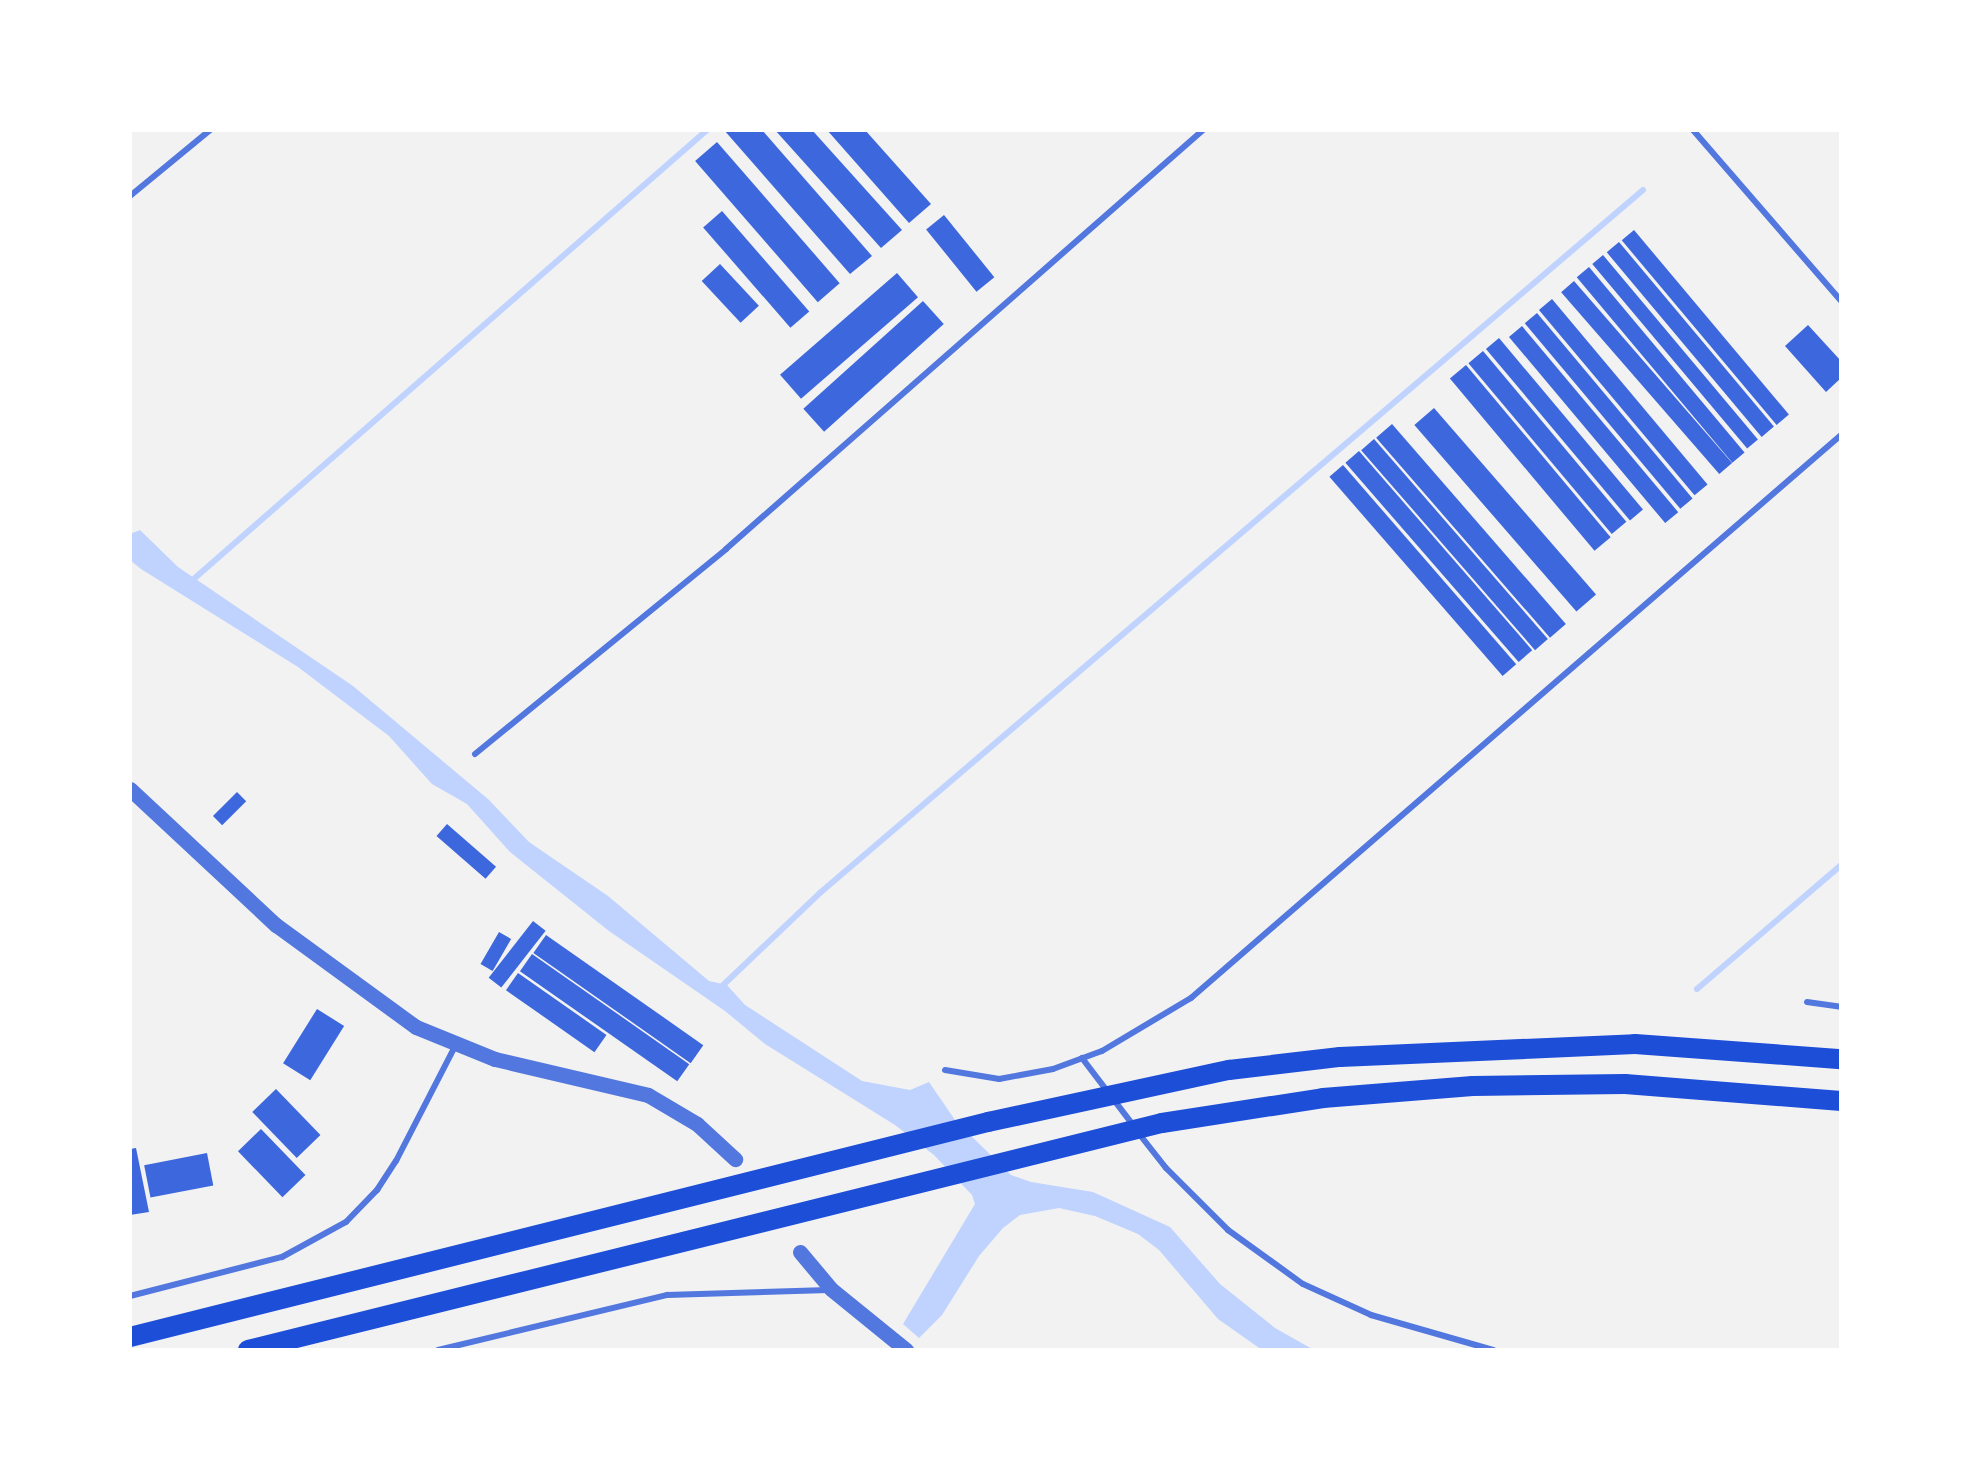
<!DOCTYPE html>
<html>
<head>
<meta charset="utf-8">
<style>
  body { margin:0 }
  #map { position:relative; width:1971px; height:1480px; overflow:hidden; background:#f2f2f2; font-family:"Space Grotesk",sans-serif }
  div>[style] { position:absolute }
  [style*='--x'] { left:calc(var(--x)*1px); top:calc(var(--y)*1px); width:calc(var(--w)*1px); rotate:calc(var(--a)*1deg) }
  .water>* { inset:0; background:#bfd3fe }
  .stream>* { height:6px; margin:-3px; padding:0 3px; transform-origin:3px; border-radius:3px; background:#bfd3fe }
  .building>* { inset:0; background:#3d67dc; transform-origin:0 0 }
  .service>* { height:6px; margin:-3px; padding:0 3px; transform-origin:3px; border-radius:3px; background:#5277de }
  .tertiary>* { height:15px; margin:-7.5px; padding:0 7.5px; transform-origin:7.5px; border-radius:7.5px; background:#5277de }
  .trunk>* { height:20px; margin:-10px; padding:0 10px; transform-origin:10px; border-radius:10px; background:#1d4ed8 }
  span { translate:-50% -50%; white-space:nowrap; text-align:center; line-height:1.15; -webkit-text-stroke:8px #fff; paint-order:stroke }
  .frame { position:absolute; inset:0; border:132px solid #fff; pointer-events:none }
</style>
</head>
<body>
<div id="map">
  <div class="water">
    <div style="clip-path:polygon(140px 530px,178px 567px,353px 686px,488px 799px,529px 842px,608px 896px,709px 981px,727px 985px,745px 1005px,862px 1081px,910px 1090px,929px 1082px,955px 1120px,1011px 1175px,1031px 1182px,1093px 1192px,1170px 1227px,1220px 1284px,1275px 1328px,1314px 1350px,1262px 1350px,1218px 1319px,1159px 1250px,1138px 1234px,1095px 1216px,1059px 1208px,1020px 1215px,1003px 1228px,979px 1256px,942px 1315px,919px 1338px,903px 1324px,975px 1204px,972px 1195px,934px 1155px,895px 1125px,765px 1044px,725px 1011px,609px 931px,510px 852px,467px 804px,432px 784px,389px 736px,298px 667px,141px 569px,130px 560px,130px 534px)"></div>
  </div>
  <div class="stream">
    <div style="--x:188;--y:584;--w:690;--a:-41.18"></div>
    <div style="--x:1697;--y:989;--w:190;--a:-40.7"></div>
    <div style="--x:718;--y:990;--w:142;--a:-43.6"></div>
    <div style="--x:821;--y:892;--w:1081;--a:-40.5"></div>
  </div>
  <div class="building">
    <div style="clip-path:polygon(724px 130px,762px 130px,872px 256px,850px 274px)"></div>
    <div style="clip-path:polygon(775px 130px,812px 130px,902px 230px,881px 248px)"></div>
    <div style="clip-path:polygon(827px 130px,865px 130px,931px 204px,909px 223px)"></div>
    <div style="left:717px;top:142px;width:187px;height:29px;rotate:49deg"></div>
    <div style="left:722px;top:211px;width:133px;height:25px;rotate:49deg"></div>
    <div style="left:944px;top:215px;width:80px;height:23px;rotate:51deg"></div>
    <div style="left:1634px;top:230px;width:241px;height:16px;rotate:50deg"></div>
    <div style="left:1619px;top:242px;width:241px;height:16px;rotate:50deg"></div>
    <div style="left:1603px;top:255px;width:241px;height:14px;rotate:50deg"></div>
    <div style="left:720px;top:264px;width:57px;height:25px;rotate:47deg"></div>
    <div style="left:1589px;top:267px;width:242px;height:16px;rotate:50deg"></div>
    <div style="left:897px;top:273px;width:32px;height:155px;rotate:49deg"></div>
    <div style="left:1574px;top:281px;width:241px;height:17px;rotate:49deg"></div>
    <div style="left:1552px;top:299px;width:242px;height:17px;rotate:50deg"></div>
    <div style="left:923px;top:301px;width:31px;height:161px;rotate:48deg"></div>
    <div style="left:1537px;top:313px;width:242px;height:16px;rotate:50deg"></div>
    <div style="clip-path:polygon(1808px 325px,1841px 361px,1841px 378px,1826px 392px,1785px 346px)"></div>
    <div style="left:1522px;top:326px;width:243px;height:17px;rotate:50deg"></div>
    <div style="left:1499px;top:338px;width:224px;height:17px;rotate:50deg"></div>
    <div style="left:1483px;top:351px;width:223px;height:19px;rotate:50deg"></div>
    <div style="left:1466px;top:365px;width:225px;height:21px;rotate:50deg"></div>
    <div style="left:1434px;top:408px;width:247px;height:26px;rotate:49deg"></div>
    <div style="left:1392px;top:424px;width:265px;height:21px;rotate:49deg"></div>
    <div style="left:1374px;top:439px;width:265px;height:17px;rotate:49deg"></div>
    <div style="left:1359px;top:451px;width:264px;height:18px;rotate:49deg"></div>
    <div style="left:1343px;top:465px;width:264px;height:18px;rotate:49deg"></div>
    <div style="left:237px;top:792px;width:13px;height:34px;rotate:45deg"></div>
    <div style="left:447px;top:824px;width:65px;height:16px;rotate:41deg"></div>
    <div style="left:533px;top:921px;width:16px;height:72px;rotate:38deg"></div>
    <div style="left:499px;top:932px;width:14px;height:37px;rotate:30deg"></div>
    <div style="left:546px;top:935px;width:192px;height:22px;rotate:35deg"></div>
    <div style="left:532px;top:954px;width:192px;height:21px;rotate:35deg"></div>
    <div style="left:518px;top:973px;width:108px;height:21px;rotate:35deg"></div>
    <div style="left:317px;top:1009px;width:32px;height:64px;rotate:32deg"></div>
    <div style="left:276px;top:1089px;width:64px;height:33px;rotate:46deg"></div>
    <div style="left:261px;top:1129px;width:64px;height:32px;rotate:46deg"></div>
    <div style="clip-path:polygon(136px 1148px,149px 1212px,130px 1215px,130px 1149px)"></div>
    <div style="left:207px;top:1153px;width:33px;height:64px;rotate:79deg"></div>
  </div>
  <div class="service">
    <div style="--x:1693;--y:130;--w:226;--a:49.1"></div>
    <div style="--x:130;--y:196;--w:104;--a:-39.5"></div>
    <div style="--x:475;--y:754;--w:324;--a:-39.2"></div>
    <div style="--x:726;--y:549;--w:635;--a:-41.3"></div>
    <div style="--x:1807;--y:1002;--w:34;--a:8"></div>
    <div style="--x:1082;--y:1058;--w:84;--a:52.7"></div>
    <div style="--x:945;--y:1070;--w:55;--a:9.5"></div>
    <div style="--x:999;--y:1079;--w:55;--a:-10.5"></div>
    <div style="--x:1053;--y:1069;--w:52;--a:-20.2"></div>
    <div style="--x:1102;--y:1051;--w:104;--a:-30.8"></div>
    <div style="--x:1191;--y:998;--w:860;--a:-40.9"></div>
    <div style="--x:1140;--y:1135;--w:42;--a:51.8"></div>
    <div style="--x:1166;--y:1168;--w:88;--a:45"></div>
    <div style="--x:1228;--y:1230;--w:92;--a:35.8"></div>
    <div style="--x:1303;--y:1284;--w:75;--a:24.5"></div>
    <div style="--x:1371;--y:1315;--w:127;--a:16"></div>
    <div style="--x:130;--y:1296;--w:157;--a:-14.4"></div>
    <div style="--x:282;--y:1257;--w:73;--a:-28.7"></div>
    <div style="--x:346;--y:1222;--w:45;--a:-45.9"></div>
    <div style="--x:377;--y:1190;--w:35;--a:-57"></div>
    <div style="--x:396;--y:1161;--w:129;--a:-62.8"></div>
    <div style="--x:438;--y:1350;--w:236;--a:-13.5"></div>
    <div style="--x:667;--y:1295;--w:162;--a:-1.8"></div>
  </div>
  <div class="tertiary">
    <div style="--x:130;--y:789;--w:200;--a:43"></div>
    <div style="--x:276;--y:925;--w:173;--a:36.1"></div>
    <div style="--x:416;--y:1027;--w:85;--a:22.1"></div>
    <div style="--x:495;--y:1059;--w:157;--a:13.2"></div>
    <div style="--x:648;--y:1095;--w:57;--a:30.6"></div>
    <div style="--x:697;--y:1124;--w:52;--a:42.6"></div>
    <div style="--x:800;--y:1252;--w:48;--a:50"></div>
    <div style="--x:831;--y:1289;--w:97;--a:39.1"></div>
  </div>
  <div class="trunk">
    <div style="--x:130;--y:1337;--w:885;--a:-14.07"></div>
    <div style="--x:988;--y:1122;--w:247;--a:-12.2"></div>
    <div style="--x:1229;--y:1070;--w:112;--a:-6.7"></div>
    <div style="--x:1340;--y:1057;--w:295;--a:-2.5"></div>
    <div style="--x:1635;--y:1044;--w:207;--a:4.2"></div>
    <div style="--x:248;--y:1350;--w:942;--a:-13.95"></div>
    <div style="--x:1162;--y:1123;--w:163;--a:-8.8"></div>
    <div style="--x:1323;--y:1098;--w:150;--a:-4.6"></div>
    <div style="--x:1473;--y:1086;--w:152;--a:-0.8"></div>
    <div style="--x:1625;--y:1084;--w:217;--a:4.5"></div>
  </div>
  <div class="frame"></div>
</div>
</body>
</html>
